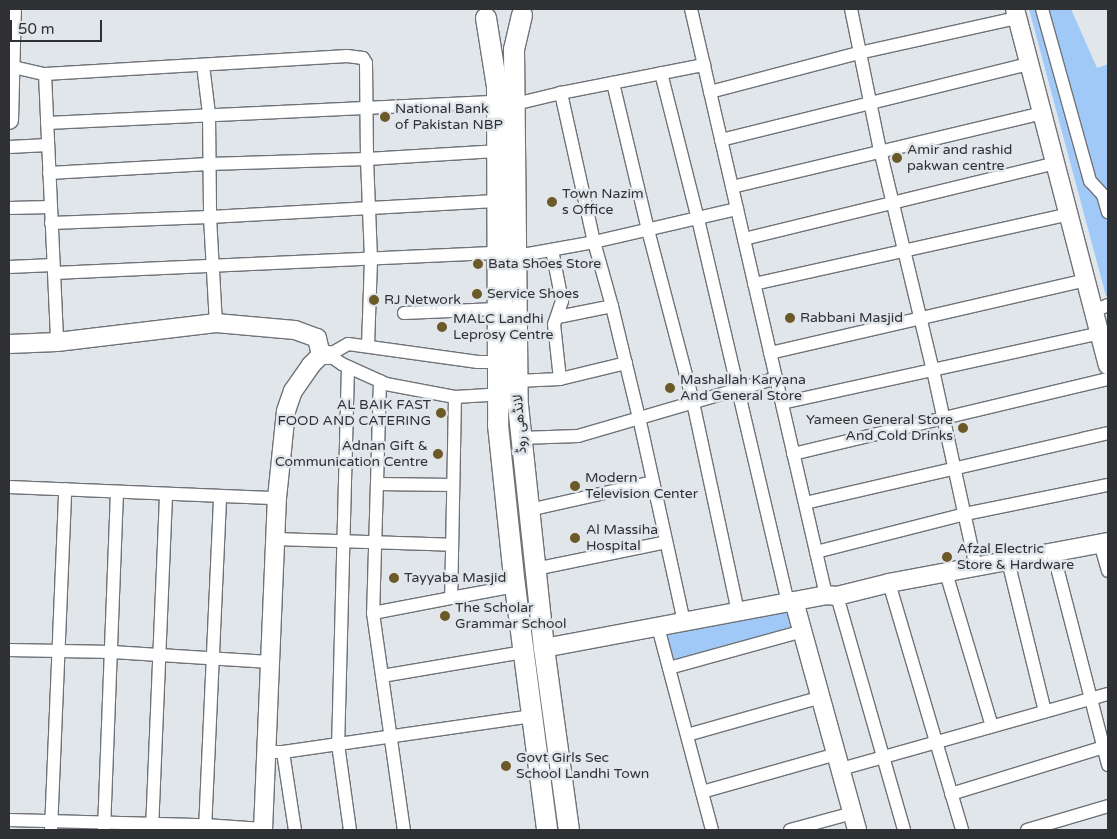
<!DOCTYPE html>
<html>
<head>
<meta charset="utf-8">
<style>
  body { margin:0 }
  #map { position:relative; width:1117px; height:839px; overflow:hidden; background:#e1e6eb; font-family:"Varela Round",Vazirmatn,sans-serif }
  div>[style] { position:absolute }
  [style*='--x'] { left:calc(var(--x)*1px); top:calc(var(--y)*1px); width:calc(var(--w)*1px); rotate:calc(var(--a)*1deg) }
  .green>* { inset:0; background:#a1c9f7 }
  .roads { filter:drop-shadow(1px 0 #6f7378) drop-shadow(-1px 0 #6f7378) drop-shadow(0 1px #6f7378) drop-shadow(0 -1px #6f7378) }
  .street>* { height:12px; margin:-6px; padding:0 6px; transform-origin:6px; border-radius:6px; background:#fff }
  .secondary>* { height:18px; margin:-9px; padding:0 9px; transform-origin:9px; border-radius:9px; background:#fff }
  .primary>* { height:20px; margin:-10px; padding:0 10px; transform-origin:10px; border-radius:10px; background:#fff }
  .dots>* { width:14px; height:14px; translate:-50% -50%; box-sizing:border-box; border:2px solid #e1e6eb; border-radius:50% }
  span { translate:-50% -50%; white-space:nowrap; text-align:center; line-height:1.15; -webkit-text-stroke:5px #e1e6eb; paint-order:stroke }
  .poi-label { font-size:14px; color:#303134 }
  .left { translate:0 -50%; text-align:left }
  .right { translate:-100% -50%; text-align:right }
  .street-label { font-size:14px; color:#303134 }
  .frame { position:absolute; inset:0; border:10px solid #303134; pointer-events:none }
  .scale { position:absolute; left:10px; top:20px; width:92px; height:22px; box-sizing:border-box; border:2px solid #303134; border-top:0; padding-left:6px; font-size:15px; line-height:18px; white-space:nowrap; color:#303134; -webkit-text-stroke:4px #e1e6eb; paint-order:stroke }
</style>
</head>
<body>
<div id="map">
  <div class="green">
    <div style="clip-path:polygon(1029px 9px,1071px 9px,1097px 68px,1108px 64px,1108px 296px,1106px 296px)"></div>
    <div style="clip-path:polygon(794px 601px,803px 631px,669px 668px,658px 627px)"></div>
  </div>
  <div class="roads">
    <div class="street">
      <div style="--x:691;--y:9;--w:601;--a:77.03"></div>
      <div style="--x:851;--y:9;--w:144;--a:78.4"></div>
      <div style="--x:880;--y:150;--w:226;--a:76.5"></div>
      <div style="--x:933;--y:370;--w:202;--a:77.7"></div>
      <div style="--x:1042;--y:9;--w:179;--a:74.4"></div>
      <div style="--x:1090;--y:181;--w:19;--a:47"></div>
      <div style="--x:1103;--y:195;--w:18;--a:74"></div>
      <div style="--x:203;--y:65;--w:49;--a:83"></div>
      <div style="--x:209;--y:114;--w:103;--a:89.4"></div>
      <div style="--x:210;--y:217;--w:106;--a:86.8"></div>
      <div style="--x:9;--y:66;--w:37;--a:13"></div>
      <div style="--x:45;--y:74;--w:303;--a:-3.4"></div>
      <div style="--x:347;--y:56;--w:16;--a:7"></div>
      <div style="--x:363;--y:58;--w:6;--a:59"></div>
      <div style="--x:366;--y:63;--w:96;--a:89.4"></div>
      <div style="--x:367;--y:159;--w:101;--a:87.7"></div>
      <div style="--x:371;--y:260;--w:86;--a:92"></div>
      <div style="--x:661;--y:73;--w:151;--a:75.8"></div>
      <div style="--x:698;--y:219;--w:393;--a:76.8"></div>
      <div style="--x:45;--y:74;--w:268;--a:87.4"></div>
      <div style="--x:613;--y:83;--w:151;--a:76.6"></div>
      <div style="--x:648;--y:230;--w:178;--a:75.3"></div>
      <div style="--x:693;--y:402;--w:215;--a:77.9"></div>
      <div style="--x:710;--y:92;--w:154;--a:-14.7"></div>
      <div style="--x:859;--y:53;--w:162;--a:-12.5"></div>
      <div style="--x:515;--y:104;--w:47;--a:-13.4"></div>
      <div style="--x:47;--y:123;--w:450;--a:-2.7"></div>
      <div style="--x:721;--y:140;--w:317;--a:-13.9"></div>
      <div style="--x:9;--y:147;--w:39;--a:-3"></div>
      <div style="--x:49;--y:173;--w:160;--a:-3.2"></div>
      <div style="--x:209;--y:164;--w:158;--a:-1.8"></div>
      <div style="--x:367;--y:159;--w:129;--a:-3.5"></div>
      <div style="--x:732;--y:187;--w:319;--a:-13.4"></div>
      <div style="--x:9;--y:208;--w:42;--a:-1.4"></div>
      <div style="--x:51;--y:223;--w:159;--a:-2.2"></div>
      <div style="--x:210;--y:217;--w:286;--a:-3.2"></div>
      <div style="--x:744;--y:239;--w:320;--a:-13.7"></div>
      <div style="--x:552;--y:250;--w:52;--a:78.9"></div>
      <div style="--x:562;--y:301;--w:24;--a:109"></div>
      <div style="--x:554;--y:324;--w:55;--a:83.8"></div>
      <div style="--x:517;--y:256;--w:78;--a:-10.3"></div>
      <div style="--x:594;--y:242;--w:147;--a:-13"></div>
      <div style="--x:9;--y:267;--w:44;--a:-2.6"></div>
      <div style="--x:54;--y:273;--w:444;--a:-2.6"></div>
      <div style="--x:754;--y:284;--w:323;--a:-12.5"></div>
      <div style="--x:1094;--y:311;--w:15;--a:-23"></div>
      <div style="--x:404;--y:313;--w:93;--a:-2.5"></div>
      <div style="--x:558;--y:317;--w:55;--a:-11.5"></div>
      <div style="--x:770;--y:353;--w:324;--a:-13"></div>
      <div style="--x:497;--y:362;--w:19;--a:180"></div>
      <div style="--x:478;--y:362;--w:131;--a:-172.1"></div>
      <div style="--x:348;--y:344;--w:22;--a:150"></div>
      <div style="--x:329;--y:355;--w:16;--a:35"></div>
      <div style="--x:342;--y:364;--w:48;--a:24.4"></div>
      <div style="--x:386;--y:384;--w:70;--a:10.7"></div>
      <div style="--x:455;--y:397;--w:50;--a:-3.4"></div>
      <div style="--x:348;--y:367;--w:377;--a:91.5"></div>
      <div style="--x:338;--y:744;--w:87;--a:82.1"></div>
      <div style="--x:380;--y:381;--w:232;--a:91.7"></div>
      <div style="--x:373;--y:613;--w:219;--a:81.9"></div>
      <div style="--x:517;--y:381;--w:43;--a:-2.7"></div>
      <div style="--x:560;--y:379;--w:68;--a:-13.6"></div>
      <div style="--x:455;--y:397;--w:201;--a:91.1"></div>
      <div style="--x:451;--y:598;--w:65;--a:-10.6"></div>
      <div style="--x:782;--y:403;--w:326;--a:-12.4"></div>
      <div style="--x:520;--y:438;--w:58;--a:-2"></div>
      <div style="--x:578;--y:436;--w:206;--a:-16.3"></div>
      <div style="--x:793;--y:454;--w:324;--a:-13.4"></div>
      <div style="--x:377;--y:484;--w:76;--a:0.8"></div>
      <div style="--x:9;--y:487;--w:268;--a:2.4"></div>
      <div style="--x:805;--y:503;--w:311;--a:-13"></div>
      <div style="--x:529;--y:510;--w:127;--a:-12.7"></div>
      <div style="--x:275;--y:539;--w:177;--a:1.9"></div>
      <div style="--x:1100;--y:543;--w:29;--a:74"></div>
      <div style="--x:816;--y:552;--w:154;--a:-14.3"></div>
      <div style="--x:965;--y:514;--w:146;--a:-11.5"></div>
      <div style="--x:1053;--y:552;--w:220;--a:75.5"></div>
      <div style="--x:1008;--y:561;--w:155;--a:76.2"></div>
      <div style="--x:535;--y:569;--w:134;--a:-11.6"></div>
      <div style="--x:946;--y:573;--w:160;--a:73.3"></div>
      <div style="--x:889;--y:583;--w:258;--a:73.5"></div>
      <div style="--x:837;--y:596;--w:243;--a:74"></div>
      <div style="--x:373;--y:613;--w:79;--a:-10.9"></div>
      <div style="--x:684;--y:622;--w:209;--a:-102.4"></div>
      <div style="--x:639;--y:418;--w:115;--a:-103.6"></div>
      <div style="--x:612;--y:306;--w:66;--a:-105.7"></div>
      <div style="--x:594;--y:242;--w:153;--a:-102.5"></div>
      <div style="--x:561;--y:93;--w:146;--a:-11.1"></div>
      <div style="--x:658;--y:627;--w:210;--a:75.1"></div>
      <div style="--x:9;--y:650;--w:103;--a:1.1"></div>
      <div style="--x:112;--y:652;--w:158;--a:3.6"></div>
      <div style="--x:669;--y:668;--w:139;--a:-15.4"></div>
      <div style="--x:382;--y:676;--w:144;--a:-9.6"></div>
      <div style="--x:687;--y:735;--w:139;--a:-15.8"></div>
      <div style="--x:267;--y:752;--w:16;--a:0"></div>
      <div style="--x:283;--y:752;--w:252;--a:-8.2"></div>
      <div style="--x:283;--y:752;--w:79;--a:81.3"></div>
      <div style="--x:841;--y:769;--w:277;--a:-15.7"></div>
      <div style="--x:702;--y:792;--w:139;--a:-15.8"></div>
      <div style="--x:951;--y:794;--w:160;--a:-17.1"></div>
      <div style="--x:9;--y:820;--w:196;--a:1.5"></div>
      <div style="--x:205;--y:825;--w:58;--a:3.9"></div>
      <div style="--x:51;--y:830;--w:341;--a:-87.6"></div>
      <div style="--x:104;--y:830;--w:338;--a:-87.8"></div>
      <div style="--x:152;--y:830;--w:336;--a:-87.6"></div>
      <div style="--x:205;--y:830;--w:334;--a:-87.4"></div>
      <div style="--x:790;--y:830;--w:65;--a:-15.1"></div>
      <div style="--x:1027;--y:830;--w:84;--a:-16.5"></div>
    </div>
    <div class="secondary">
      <div style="--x:1015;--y:9;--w:368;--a:75.4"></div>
      <div style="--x:9;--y:120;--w:111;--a:-88.5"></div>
      <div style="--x:9;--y:344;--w:48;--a:-2.4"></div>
      <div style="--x:57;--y:342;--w:160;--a:-6.8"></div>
      <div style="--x:216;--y:323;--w:79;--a:5.1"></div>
      <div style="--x:295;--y:330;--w:23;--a:20"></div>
      <div style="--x:317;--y:338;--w:17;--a:77"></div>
      <div style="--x:794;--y:601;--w:238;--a:74.6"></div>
      <div style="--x:544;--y:648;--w:287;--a:-10.6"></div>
      <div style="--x:826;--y:595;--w:11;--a:5"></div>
      <div style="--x:837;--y:596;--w:54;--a:-14"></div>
      <div style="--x:889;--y:583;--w:223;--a:-10.6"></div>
      <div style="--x:263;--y:830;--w:332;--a:-87.6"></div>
      <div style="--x:277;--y:498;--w:87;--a:-84.1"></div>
      <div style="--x:286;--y:411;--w:21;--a:-71"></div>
      <div style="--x:293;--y:391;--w:32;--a:-55"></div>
      <div style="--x:311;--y:365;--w:14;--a:-45"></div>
      <div style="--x:321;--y:355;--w:8;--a:0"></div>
    </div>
    <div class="primary">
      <div style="--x:522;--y:15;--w:35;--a:103"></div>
      <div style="--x:514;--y:49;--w:356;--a:89.4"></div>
      <div style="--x:518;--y:405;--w:244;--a:83.9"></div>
      <div style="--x:544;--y:648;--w:184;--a:82.2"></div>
      <div style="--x:486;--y:18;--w:70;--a:80.9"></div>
      <div style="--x:497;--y:87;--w:338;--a:89.8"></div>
      <div style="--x:498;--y:425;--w:162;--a:84"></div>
      <div style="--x:515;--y:586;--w:246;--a:82.5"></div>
    </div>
  </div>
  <div class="dots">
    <div style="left:385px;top:117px;background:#6b5927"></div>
    <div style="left:897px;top:158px;background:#6b5927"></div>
    <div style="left:552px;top:202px;background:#6b5927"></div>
    <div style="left:478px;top:264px;background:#6b5927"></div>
    <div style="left:477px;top:294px;background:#6b5927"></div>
    <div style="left:374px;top:300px;background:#6b5927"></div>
    <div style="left:790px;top:318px;background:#6b5927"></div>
    <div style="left:442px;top:327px;background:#6b5927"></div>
    <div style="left:670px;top:388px;background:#6b5927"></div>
    <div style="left:441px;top:413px;background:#6b5927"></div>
    <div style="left:963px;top:428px;background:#6b5927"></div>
    <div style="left:438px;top:454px;background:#6b5927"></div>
    <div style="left:575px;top:486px;background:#6b5927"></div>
    <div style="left:575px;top:538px;background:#6b5927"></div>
    <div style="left:947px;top:557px;background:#6b5927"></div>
    <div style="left:394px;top:578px;background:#6b5927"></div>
    <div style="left:445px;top:616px;background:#6b5927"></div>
    <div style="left:506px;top:766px;background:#6b5927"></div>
  </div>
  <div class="poi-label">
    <span class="left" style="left:395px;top:117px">National Bank<br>of Pakistan NBP</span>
    <span class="left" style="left:907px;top:158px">Amir and rashid<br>pakwan centre</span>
    <span class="left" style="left:562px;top:202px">Town Nazim<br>s Office</span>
    <span class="left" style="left:488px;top:264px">Bata Shoes Store</span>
    <span class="left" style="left:487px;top:294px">Service Shoes</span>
    <span class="left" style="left:384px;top:300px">RJ Network</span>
    <span class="left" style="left:800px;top:318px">Rabbani Masjid</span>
    <span class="left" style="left:453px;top:327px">MALC Landhi<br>Leprosy Centre</span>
    <span class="left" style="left:680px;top:388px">Mashallah Karyana<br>And General Store</span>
    <span class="right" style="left:431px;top:413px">AL BAIK FAST<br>FOOD AND CATERING</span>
    <span class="right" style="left:953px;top:428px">Yameen General Store<br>And Cold Drinks</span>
    <span class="right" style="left:428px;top:454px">Adnan Gift &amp;<br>Communication Centre</span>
    <span class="left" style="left:585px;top:486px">Modern<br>Television Center</span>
    <span class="left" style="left:586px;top:538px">Al Massiha<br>Hospital</span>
    <span class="left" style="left:957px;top:557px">Afzal Electric<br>Store &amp; Hardware</span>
    <span class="left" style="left:404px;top:578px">Tayyaba Masjid</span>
    <span class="left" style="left:455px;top:616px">The Scholar<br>Grammar School</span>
    <span class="left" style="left:516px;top:766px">Govt Girls Sec<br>School Landhi Town</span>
  </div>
  <div class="street-label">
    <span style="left:520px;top:424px;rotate:-94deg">لانڈھی روڈ</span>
  </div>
  <div class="frame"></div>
  <div class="scale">50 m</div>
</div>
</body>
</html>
